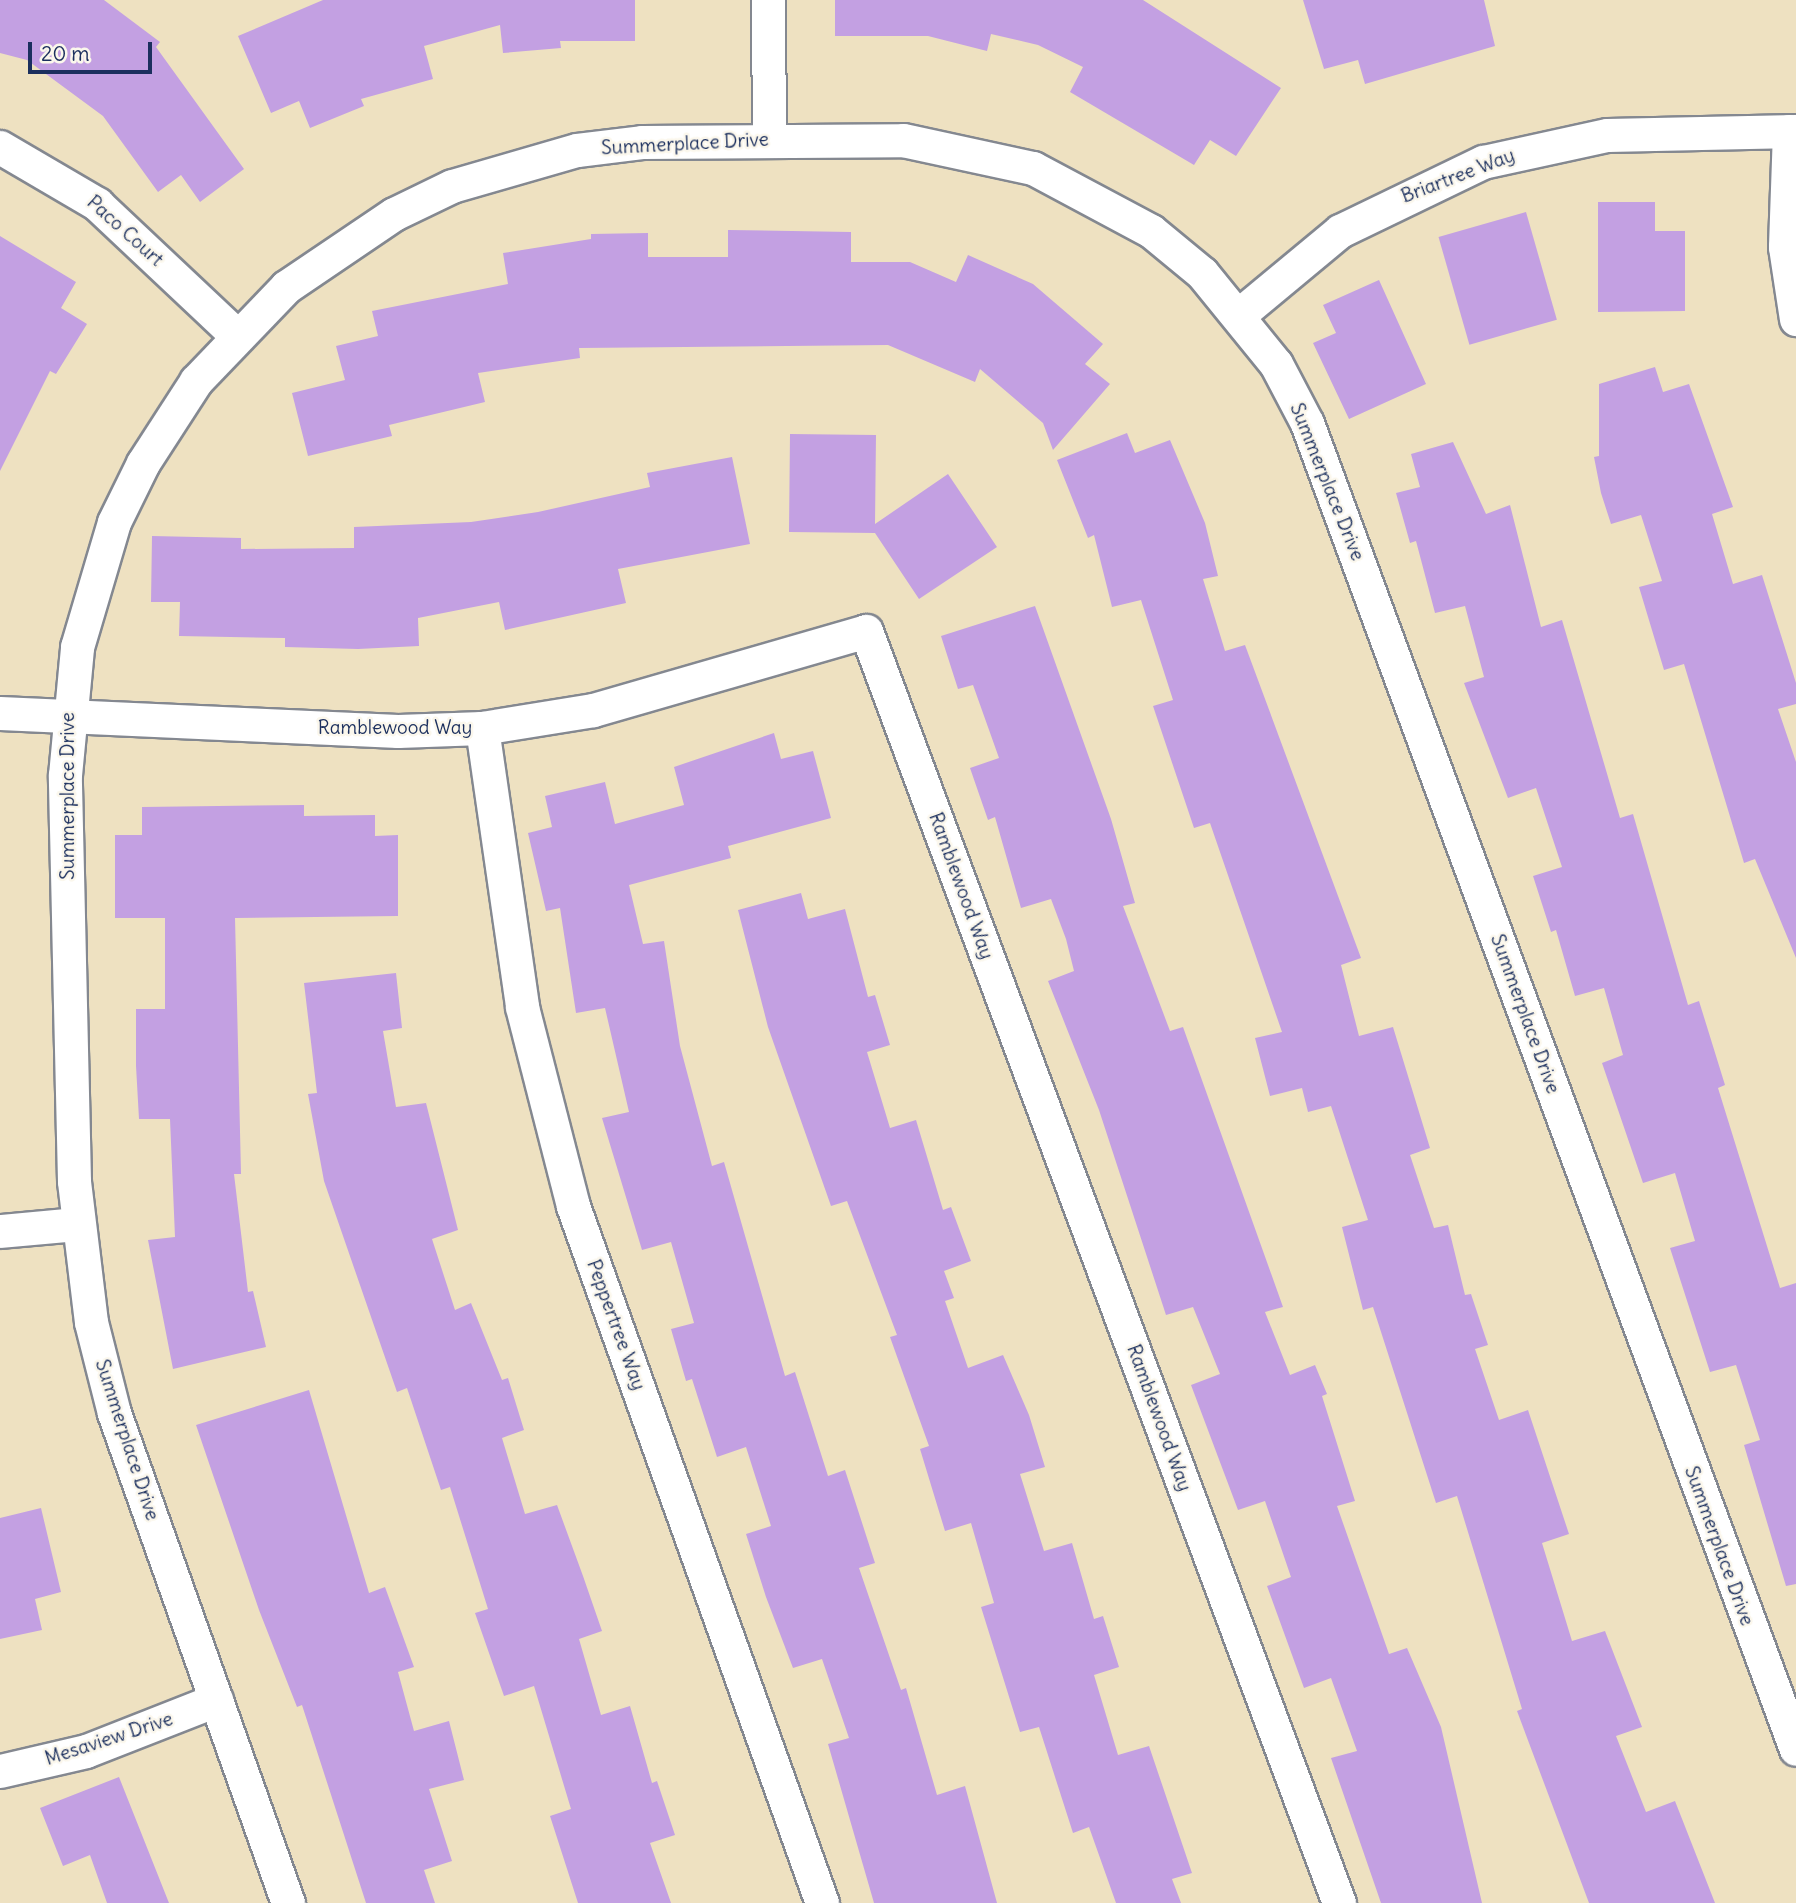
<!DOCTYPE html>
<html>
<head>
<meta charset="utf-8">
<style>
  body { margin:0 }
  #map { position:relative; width:1796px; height:1903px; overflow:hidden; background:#eee1c1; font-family:Delius,sans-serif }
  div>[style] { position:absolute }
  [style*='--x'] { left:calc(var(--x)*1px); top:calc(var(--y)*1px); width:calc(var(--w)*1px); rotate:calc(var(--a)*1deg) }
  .building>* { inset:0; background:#c3a0e2; transform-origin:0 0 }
  .roads { filter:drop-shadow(2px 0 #848890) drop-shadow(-2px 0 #848890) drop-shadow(0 2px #848890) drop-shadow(0 -2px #848890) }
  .minor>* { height:33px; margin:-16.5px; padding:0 16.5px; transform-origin:16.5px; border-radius:16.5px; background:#fff }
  span { translate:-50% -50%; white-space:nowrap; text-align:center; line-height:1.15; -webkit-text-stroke:5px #fbf7ec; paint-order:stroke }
  .street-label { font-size:19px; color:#1b2f5e }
  .scale { position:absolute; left:28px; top:42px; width:124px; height:32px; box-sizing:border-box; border:4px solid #1b2f5e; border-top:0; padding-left:9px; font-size:21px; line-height:24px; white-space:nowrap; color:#1b2f5e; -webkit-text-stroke:5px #fbf7ec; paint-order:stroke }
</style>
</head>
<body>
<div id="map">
  <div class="building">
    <div style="clip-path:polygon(0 0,104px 0,160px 42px,156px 47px,244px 169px,200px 202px,181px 175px,158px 192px,103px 116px,27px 60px,0 53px)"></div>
    <div style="clip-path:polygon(323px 0,635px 0,635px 41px,560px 41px,561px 48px,503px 53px,500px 25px,424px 46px,433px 79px,361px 99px,364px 106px,310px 128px,299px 101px,271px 113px,238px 36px)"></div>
    <div style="clip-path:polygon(835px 0,1143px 0,1281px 88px,1236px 156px,1210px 140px,1194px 165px,1070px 92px,1083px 67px,1038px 45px,991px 34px,987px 51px,928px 36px,835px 36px)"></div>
    <div style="clip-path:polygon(1303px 0,1484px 0,1495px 46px,1365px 84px,1358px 60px,1324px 69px)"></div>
    <div style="clip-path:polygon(1598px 202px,1655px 202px,1655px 231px,1685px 231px,1685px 311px,1598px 312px)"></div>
    <div style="left:1526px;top:212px;width:112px;height:91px;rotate:74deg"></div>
    <div style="clip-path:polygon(728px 230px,851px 232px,851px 262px,910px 262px,956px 282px,968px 255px,1033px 284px,1103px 344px,1085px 364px,1110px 384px,1053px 450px,1043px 423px,980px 369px,975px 382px,888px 345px,579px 348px,580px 358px,478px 373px,485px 402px,389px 425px,392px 436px,308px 456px,292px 393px,345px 380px,336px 346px,378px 336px,372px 311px,508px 284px,503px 253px,591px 239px,591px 234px,648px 233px,648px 257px,728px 257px)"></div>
    <div style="clip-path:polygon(0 236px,76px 282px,61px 308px,87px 324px,56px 374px,50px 371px,0 471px)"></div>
    <div style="clip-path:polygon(1379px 280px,1426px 384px,1349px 419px,1313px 343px,1336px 333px,1323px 305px)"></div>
    <div style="clip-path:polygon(1655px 367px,1663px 392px,1689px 384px,1733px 507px,1712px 514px,1733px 584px,1762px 575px,1796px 683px,1796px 704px,1778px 709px,1796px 762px,1796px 958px,1755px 859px,1744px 863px,1684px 664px,1664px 670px,1639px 587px,1662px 581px,1641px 515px,1611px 524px,1601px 493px,1594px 457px,1599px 456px,1599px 384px)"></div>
    <div style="clip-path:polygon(1127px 433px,1135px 453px,1170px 440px,1205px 523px,1218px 576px,1203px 579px,1225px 651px,1245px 645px,1361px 958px,1341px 965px,1359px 1036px,1393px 1027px,1430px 1148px,1410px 1155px,1434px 1228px,1448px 1225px,1465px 1295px,1471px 1294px,1488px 1345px,1475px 1349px,1499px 1420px,1528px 1410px,1569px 1534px,1542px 1543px,1572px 1641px,1605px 1631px,1642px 1727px,1616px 1736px,1646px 1812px,1675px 1801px,1715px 1903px,1589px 1903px,1517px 1711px,1522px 1709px,1457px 1496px,1436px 1503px,1373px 1307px,1363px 1310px,1342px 1227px,1368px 1220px,1331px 1106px,1308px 1112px,1302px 1088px,1270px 1096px,1255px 1038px,1282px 1032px,1210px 823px,1194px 828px,1153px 706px,1173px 700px,1141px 600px,1112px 607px,1094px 535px,1088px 538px,1057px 460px)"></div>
    <div style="clip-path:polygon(790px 434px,876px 435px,875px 524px,948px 474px,997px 547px,919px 599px,875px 533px,789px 532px)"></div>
    <div style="clip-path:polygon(1453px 442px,1486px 514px,1510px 505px,1541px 627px,1562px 620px,1620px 818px,1633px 814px,1688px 1005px,1699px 1001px,1725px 1085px,1718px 1088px,1780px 1288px,1796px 1283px,1796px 1584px,1786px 1586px,1744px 1445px,1760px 1440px,1736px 1365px,1710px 1372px,1670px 1248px,1695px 1241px,1675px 1173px,1643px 1183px,1602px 1063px,1623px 1055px,1604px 988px,1575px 996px,1556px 930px,1551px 932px,1533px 876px,1562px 867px,1536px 788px,1508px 798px,1464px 683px,1484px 677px,1465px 606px,1435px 613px,1416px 541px,1410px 543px,1396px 493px,1420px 487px,1411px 454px)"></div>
    <div style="clip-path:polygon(732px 457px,750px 544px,618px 569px,626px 603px,505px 630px,499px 602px,418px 618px,419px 646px,358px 649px,285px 647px,285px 638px,179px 636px,180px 602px,151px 602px,152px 536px,241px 538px,241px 549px,354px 548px,354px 527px,471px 522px,538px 512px,650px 487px,647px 473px)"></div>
    <div style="clip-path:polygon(1035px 606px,1111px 819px,1135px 903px,1123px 906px,1170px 1031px,1183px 1027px,1283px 1307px,1265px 1312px,1290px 1375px,1315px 1365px,1327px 1394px,1322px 1396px,1355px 1501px,1337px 1506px,1389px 1654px,1407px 1648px,1441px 1727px,1482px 1903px,1381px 1903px,1331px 1758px,1357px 1751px,1331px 1678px,1304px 1688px,1267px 1586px,1291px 1577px,1265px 1501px,1238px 1510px,1191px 1385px,1220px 1374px,1193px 1307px,1166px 1315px,1099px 1110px,1048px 981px,1074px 971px,1066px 939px,1051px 899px,1021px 908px,995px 817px,988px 820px,970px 768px,999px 758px,973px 685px,958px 689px,941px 636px)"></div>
    <div style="clip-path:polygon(774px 733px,781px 759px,813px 751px,831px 818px,728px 846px,731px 858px,629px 885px,643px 944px,664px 941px,680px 1046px,712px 1166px,724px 1162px,785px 1376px,795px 1372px,828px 1476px,845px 1470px,875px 1563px,859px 1568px,901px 1690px,906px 1688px,937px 1795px,965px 1786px,997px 1903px,874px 1903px,828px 1744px,849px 1738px,822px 1659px,793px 1668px,766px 1597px,746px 1534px,771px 1526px,746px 1447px,717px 1457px,692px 1379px,686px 1381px,671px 1329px,694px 1323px,671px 1242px,642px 1250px,602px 1118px,629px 1112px,605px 1008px,576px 1013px,560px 908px,546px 911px,528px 833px,552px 827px,545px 796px,605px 782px,615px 824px,684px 805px,674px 767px)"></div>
    <div style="clip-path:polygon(304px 805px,304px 816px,375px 815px,375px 836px,398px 835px,398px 916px,235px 918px,241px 1174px,234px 1174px,248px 1292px,253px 1291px,266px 1347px,173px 1369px,148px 1240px,175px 1237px,170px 1119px,139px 1119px,136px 1066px,136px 1009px,165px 1009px,165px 918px,115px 918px,115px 835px,142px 835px,142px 807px)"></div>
    <div style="clip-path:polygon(801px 893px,808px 919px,845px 909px,868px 997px,875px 995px,890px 1045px,867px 1052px,890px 1128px,916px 1120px,943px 1210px,951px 1207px,971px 1261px,944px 1271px,954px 1298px,945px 1301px,968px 1368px,1003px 1355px,1029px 1415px,1045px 1467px,1020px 1474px,1044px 1551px,1072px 1543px,1094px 1619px,1103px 1616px,1119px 1667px,1094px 1675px,1118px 1755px,1149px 1746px,1192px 1873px,1172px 1879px,1181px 1903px,1116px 1903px,1089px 1827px,1073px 1833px,1039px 1727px,1020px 1732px,981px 1607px,994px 1603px,971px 1523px,945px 1531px,920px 1449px,929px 1446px,890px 1337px,897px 1335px,847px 1201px,831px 1206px,768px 1027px,738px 910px)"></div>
    <div style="clip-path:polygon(396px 973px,402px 1028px,383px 1031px,396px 1107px,426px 1103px,458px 1230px,432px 1239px,455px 1310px,471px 1303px,502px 1380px,508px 1378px,524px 1430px,502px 1438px,525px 1514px,557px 1505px,583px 1576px,602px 1631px,579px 1639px,601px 1715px,630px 1706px,652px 1783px,657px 1781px,675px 1835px,650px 1843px,671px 1903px,578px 1903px,550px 1816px,571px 1809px,534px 1686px,504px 1696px,475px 1613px,488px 1609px,450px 1487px,441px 1490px,407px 1388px,397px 1392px,324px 1181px,308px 1094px,317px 1093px,304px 983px)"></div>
    <div style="clip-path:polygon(309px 1390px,369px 1593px,385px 1587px,414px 1667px,398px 1672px,414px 1731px,449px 1721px,464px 1780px,429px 1789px,452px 1861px,424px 1870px,435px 1903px,366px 1903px,302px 1705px,297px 1707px,259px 1610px,196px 1425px)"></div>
    <div style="clip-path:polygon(41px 1508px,61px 1592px,35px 1599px,42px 1630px,0 1639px,0 1518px)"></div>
    <div style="clip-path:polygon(119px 1777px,169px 1903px,107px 1903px,90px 1855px,63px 1866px,40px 1808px)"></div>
  </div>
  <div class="roads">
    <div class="minor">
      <div style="--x:768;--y:0;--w:140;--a:89.6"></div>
      <div style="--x:1789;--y:131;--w:116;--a:92"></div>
      <div style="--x:1785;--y:247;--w:73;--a:81.3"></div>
      <div style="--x:0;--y:147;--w:113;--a:30.4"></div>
      <div style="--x:97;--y:204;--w:191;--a:43.3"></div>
      <div style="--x:1240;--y:314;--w:130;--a:-39.7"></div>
      <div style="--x:1340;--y:231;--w:159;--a:-25.8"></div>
      <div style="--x:1483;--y:162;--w:127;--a:-12.3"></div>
      <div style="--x:1607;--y:135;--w:189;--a:-1.2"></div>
      <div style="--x:0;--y:713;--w:398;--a:2.6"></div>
      <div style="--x:398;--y:731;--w:84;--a:-2"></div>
      <div style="--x:482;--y:728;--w:112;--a:-9.2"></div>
      <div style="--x:593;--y:710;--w:284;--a:-16.1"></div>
      <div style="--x:866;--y:631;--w:1357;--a:69.6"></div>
      <div style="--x:482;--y:728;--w:282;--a:81.8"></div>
      <div style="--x:522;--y:1007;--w:205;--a:75.6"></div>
      <div style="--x:573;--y:1206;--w:740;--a:70.34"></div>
      <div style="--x:0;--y:1231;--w:77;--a:-5.2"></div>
      <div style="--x:0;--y:1771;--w:88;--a:-13.1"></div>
      <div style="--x:86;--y:1751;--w:140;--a:-21.4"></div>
      <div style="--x:288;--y:1903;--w:520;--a:-109.55"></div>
      <div style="--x:114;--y:1413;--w:94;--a:-104.2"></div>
      <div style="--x:91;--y:1322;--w:142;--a:-96.9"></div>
      <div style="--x:74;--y:1181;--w:406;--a:-91.3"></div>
      <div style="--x:65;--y:775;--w:129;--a:-84.6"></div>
      <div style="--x:77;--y:647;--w:130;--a:-73.5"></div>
      <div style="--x:114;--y:522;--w:66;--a:-63.8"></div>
      <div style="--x:143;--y:463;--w:98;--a:-57.1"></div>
      <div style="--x:196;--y:381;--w:130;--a:-46.2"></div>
      <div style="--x:286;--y:287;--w:130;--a:-34.1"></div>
      <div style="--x:394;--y:214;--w:64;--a:-25.8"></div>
      <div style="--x:452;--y:186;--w:130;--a:-16.1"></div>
      <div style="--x:577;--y:150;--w:65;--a:-7"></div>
      <div style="--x:642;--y:142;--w:261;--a:-0.4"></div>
      <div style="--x:903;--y:140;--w:133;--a:12.2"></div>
      <div style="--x:1033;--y:168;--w:134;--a:28.1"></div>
      <div style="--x:1151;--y:231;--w:66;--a:39.5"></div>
      <div style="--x:1202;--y:273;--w:117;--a:50.9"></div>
      <div style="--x:1276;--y:364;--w:67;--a:62.3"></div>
      <div style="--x:1307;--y:423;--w:1413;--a:69.76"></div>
    </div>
  </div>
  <div class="street-label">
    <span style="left:685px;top:144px;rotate:-3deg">Summerplace Drive</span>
    <span style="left:1458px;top:176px;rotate:-21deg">Briartree Way</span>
    <span style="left:125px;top:231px;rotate:42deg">Paco Court</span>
    <span style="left:1327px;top:482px;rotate:68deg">Summerplace Drive</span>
    <span style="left:395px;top:728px">Ramblewood Way</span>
    <span style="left:68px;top:796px;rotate:-90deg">Summerplace Drive</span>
    <span style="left:961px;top:886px;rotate:70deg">Ramblewood Way</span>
    <span style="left:1525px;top:1014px;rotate:70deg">Summerplace Drive</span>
    <span style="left:616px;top:1325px;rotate:70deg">Peppertree Way</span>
    <span style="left:1159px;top:1418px;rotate:70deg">Ramblewood Way</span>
    <span style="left:127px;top:1440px;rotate:72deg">Summerplace Drive</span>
    <span style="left:1719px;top:1546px;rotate:70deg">Summerplace Drive</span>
    <span style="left:109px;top:1739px;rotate:-18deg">Mesaview Drive</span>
  </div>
  <div class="scale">20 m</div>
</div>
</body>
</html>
